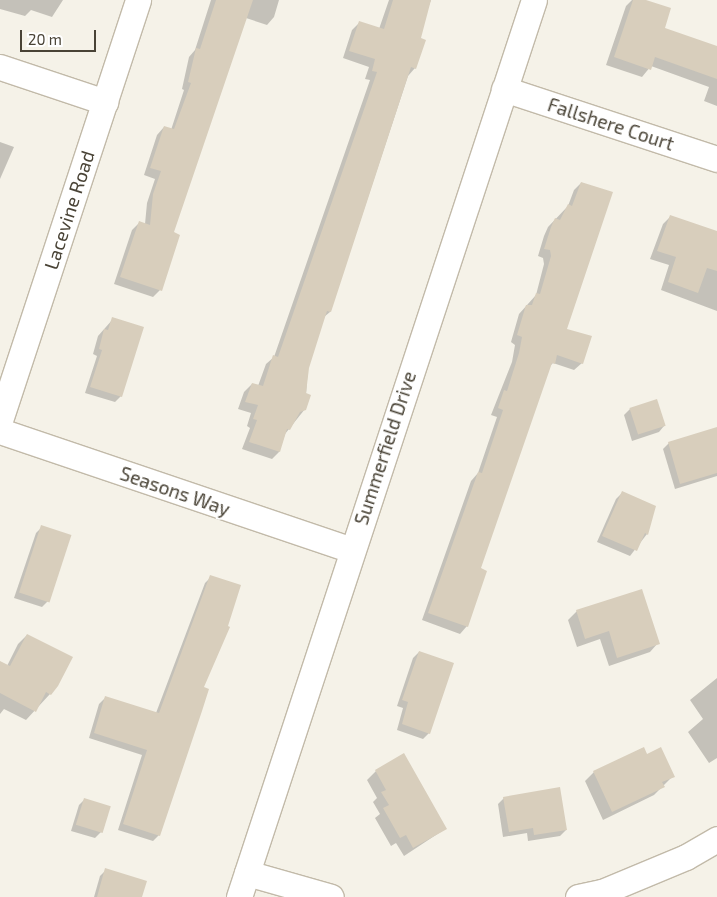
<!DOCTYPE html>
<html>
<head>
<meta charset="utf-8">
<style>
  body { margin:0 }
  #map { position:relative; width:717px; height:897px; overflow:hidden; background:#f5f2e8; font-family:"Exo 2",sans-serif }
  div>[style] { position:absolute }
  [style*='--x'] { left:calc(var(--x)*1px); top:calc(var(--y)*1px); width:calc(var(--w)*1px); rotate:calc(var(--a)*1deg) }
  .shadow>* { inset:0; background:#0003 }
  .building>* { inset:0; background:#d8cebc; transform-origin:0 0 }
  .roads { filter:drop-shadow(1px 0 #c2baa9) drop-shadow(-1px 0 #c2baa9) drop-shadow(0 1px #c2baa9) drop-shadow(0 -1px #c2baa9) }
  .minor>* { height:25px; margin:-12.5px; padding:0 12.5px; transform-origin:12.5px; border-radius:12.5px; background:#fff }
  span { translate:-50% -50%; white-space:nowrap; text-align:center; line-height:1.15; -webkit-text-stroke:4px #fff; paint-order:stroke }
  .street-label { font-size:19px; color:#494336 }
  .scale { position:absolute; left:20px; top:30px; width:76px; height:22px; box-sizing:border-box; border:2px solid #494336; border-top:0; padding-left:6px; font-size:15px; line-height:18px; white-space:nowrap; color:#494336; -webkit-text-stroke:4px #fff; paint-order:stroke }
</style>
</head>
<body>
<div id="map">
  <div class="shadow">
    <div style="clip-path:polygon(0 0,63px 0,52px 17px,31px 10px,25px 16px,0 9px)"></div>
    <div style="clip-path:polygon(211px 0,279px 0,274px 17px,267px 25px,246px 18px,172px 233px,160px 290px,153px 297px,114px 284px,132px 230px,139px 223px,145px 224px,147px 203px,155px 179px,144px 175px,157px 135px,164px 127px,171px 130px,184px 90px,182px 89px,189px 57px,195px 50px)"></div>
    <div style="clip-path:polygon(389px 0,431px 0,423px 22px,415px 68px,408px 76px,330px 312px,324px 317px,308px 367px,305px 409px,285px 434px,279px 452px,272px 459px,242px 449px,250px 428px,247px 426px,251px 413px,238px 409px,244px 392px,252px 384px,258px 386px,266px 364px,274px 357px,370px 80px,365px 79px,369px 67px,343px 58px,352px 30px,359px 23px,379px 29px)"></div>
    <div style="clip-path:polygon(632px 0,642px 0,663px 28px,717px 48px,717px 106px,704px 101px,709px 87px,651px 66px,642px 77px,606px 65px,626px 6px)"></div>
    <div style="clip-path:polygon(0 142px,14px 147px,0 179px)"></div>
    <div style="clip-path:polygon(581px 183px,565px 330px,582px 363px,574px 370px,553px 363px,549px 367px,479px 569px,467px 626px,460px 634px,422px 620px,471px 481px,478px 473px,497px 417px,491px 415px,512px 362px,515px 345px,511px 342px,519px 314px,536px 295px,544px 264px,543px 258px,538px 256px,544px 236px,548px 227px,568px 206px,574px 190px)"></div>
    <div style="clip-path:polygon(670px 217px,717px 232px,717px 311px,661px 290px,669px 265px,650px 259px,663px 224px)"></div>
    <div style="clip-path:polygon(113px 319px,121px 396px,115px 402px,85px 393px,97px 356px,93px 354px,98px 336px)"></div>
    <div style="clip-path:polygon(630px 409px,664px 426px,659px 432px,632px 441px,624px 415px)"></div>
    <div style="clip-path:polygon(717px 428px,717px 476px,675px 489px,663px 449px,669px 443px)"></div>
    <div style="clip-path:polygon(622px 493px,647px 534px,630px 556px,597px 542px,616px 499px)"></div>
    <div style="clip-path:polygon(42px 527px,48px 601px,42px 607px,14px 598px,36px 533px)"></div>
    <div style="clip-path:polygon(211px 577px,202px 688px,159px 835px,153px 841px,118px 830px,142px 755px,89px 738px,99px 704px,105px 698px,156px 713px,205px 583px)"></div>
    <div style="clip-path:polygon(577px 611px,658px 643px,650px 652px,609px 666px,600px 639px,577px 647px,568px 620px)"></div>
    <div style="clip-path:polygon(27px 635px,50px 694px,26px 720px,4px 709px,0 714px,0 662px,7px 666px,18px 644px)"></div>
    <div style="clip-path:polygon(419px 652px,429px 733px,423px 739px,397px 730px,403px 708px,397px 706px,413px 658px)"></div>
    <div style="clip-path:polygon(717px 678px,717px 758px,709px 763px,688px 732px,703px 719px,690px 700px)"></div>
    <div style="clip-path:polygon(643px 748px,647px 755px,673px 776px,654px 795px,603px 820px,585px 781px,594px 772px)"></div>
    <div style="clip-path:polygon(376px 771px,445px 829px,404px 856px,396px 843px,391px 846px,375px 818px,380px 814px,373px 802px,377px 798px,367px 780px)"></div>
    <div style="clip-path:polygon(504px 798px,566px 830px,560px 836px,528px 841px,527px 833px,503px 837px,498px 804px)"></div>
    <div style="clip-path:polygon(85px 799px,101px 832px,95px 838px,71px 831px,79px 805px)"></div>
    <div style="clip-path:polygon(106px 870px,141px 897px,94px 897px,100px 876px)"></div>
  </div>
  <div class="building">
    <div style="clip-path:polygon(216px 0,253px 0,174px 232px,180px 235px,162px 291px,120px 277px,139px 221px,150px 225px,153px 194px,161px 171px,150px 168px,164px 126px,174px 129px,191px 83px,188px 82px,196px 48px,200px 49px)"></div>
    <div style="clip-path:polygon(393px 0,431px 0,421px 38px,426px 40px,416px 69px,411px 67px,406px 82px,334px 303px,331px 312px,327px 311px,309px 368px,306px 393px,311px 395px,306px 410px,300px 412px,290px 430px,287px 429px,280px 452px,249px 442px,257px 420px,253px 419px,258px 405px,245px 402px,252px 383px,263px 386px,273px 355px,278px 357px,377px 72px,372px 71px,375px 59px,349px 51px,359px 21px,384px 29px)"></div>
    <div style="clip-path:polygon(633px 0,646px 0,671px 8px,665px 28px,717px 46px,717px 79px,655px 57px,651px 70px,614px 57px)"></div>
    <div style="clip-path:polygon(581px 182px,613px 192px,567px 329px,592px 336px,583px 364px,557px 355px,555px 364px,552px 363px,481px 568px,487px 571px,468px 627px,428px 613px,478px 472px,482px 473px,503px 410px,498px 408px,504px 390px,507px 391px,519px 353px,522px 337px,517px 335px,526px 305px,532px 305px,536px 293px,540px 294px,551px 256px,550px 250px,544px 249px,551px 227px,555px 218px,560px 220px,568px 204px,572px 206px)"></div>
    <div style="clip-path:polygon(670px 215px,717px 231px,717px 271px,707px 268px,698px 293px,668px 282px,676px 257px,657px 251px)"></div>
    <div style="clip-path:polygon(112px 317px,144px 327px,122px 397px,90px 387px,102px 350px,99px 349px,104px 329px,108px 330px)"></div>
    <div style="left:657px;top:399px;width:28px;height:29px;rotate:72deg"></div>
    <div style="clip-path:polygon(717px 427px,717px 473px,680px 484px,668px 442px)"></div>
    <div style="clip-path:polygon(622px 491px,656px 506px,648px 535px,645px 533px,637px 551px,602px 536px)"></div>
    <div style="left:41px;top:525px;width:32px;height:71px;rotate:18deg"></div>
    <div style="clip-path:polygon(210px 575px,241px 585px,228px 626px,230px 627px,204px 687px,209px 689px,202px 711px,160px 836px,123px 824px,147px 750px,94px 733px,105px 696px,159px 713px)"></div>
    <div style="clip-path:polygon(642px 589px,660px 644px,617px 658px,609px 631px,585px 639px,576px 610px)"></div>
    <div style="clip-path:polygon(27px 634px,73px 657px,58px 686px,51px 695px,46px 692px,36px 712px,0 693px,0 661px,10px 666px)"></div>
    <div style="clip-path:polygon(419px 651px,454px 663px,430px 734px,402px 724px,408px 702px,402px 700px)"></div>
    <div style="clip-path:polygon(644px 747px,647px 754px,661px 747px,675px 777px,662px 782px,665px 787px,612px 812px,593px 771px)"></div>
    <div style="clip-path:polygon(404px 753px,447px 829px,413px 848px,406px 835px,400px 838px,383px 808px,389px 805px,381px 792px,386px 790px,375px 770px)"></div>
    <div style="clip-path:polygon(560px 787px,567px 830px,534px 835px,533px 828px,509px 832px,503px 797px)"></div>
    <div style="left:84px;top:798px;width:28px;height:28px;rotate:17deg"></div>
    <div style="clip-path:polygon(105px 868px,147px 881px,142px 897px,97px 897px)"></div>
  </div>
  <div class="roads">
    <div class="minor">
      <div style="--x:0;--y:67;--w:111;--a:18.4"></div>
      <div style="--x:504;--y:89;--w:224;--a:18.2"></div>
      <div style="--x:0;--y:420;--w:442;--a:-71.8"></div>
      <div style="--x:0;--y:431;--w:371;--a:18.7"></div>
      <div style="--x:247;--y:873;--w:87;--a:15.9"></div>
      <div style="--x:239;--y:897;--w:944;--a:-71.8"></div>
      <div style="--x:578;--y:897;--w:25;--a:-12"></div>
      <div style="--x:602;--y:892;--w:91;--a:-22.6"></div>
      <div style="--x:686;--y:857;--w:36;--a:-30"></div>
    </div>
  </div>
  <div class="street-label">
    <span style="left:611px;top:124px;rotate:18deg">Fallshere Court</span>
    <span style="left:69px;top:210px;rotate:-72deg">Lacevine Road</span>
    <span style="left:385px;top:448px;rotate:-72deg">Summerfield Drive</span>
    <span style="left:175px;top:491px;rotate:19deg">Seasons Way</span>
  </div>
  <div class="scale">20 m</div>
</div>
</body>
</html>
